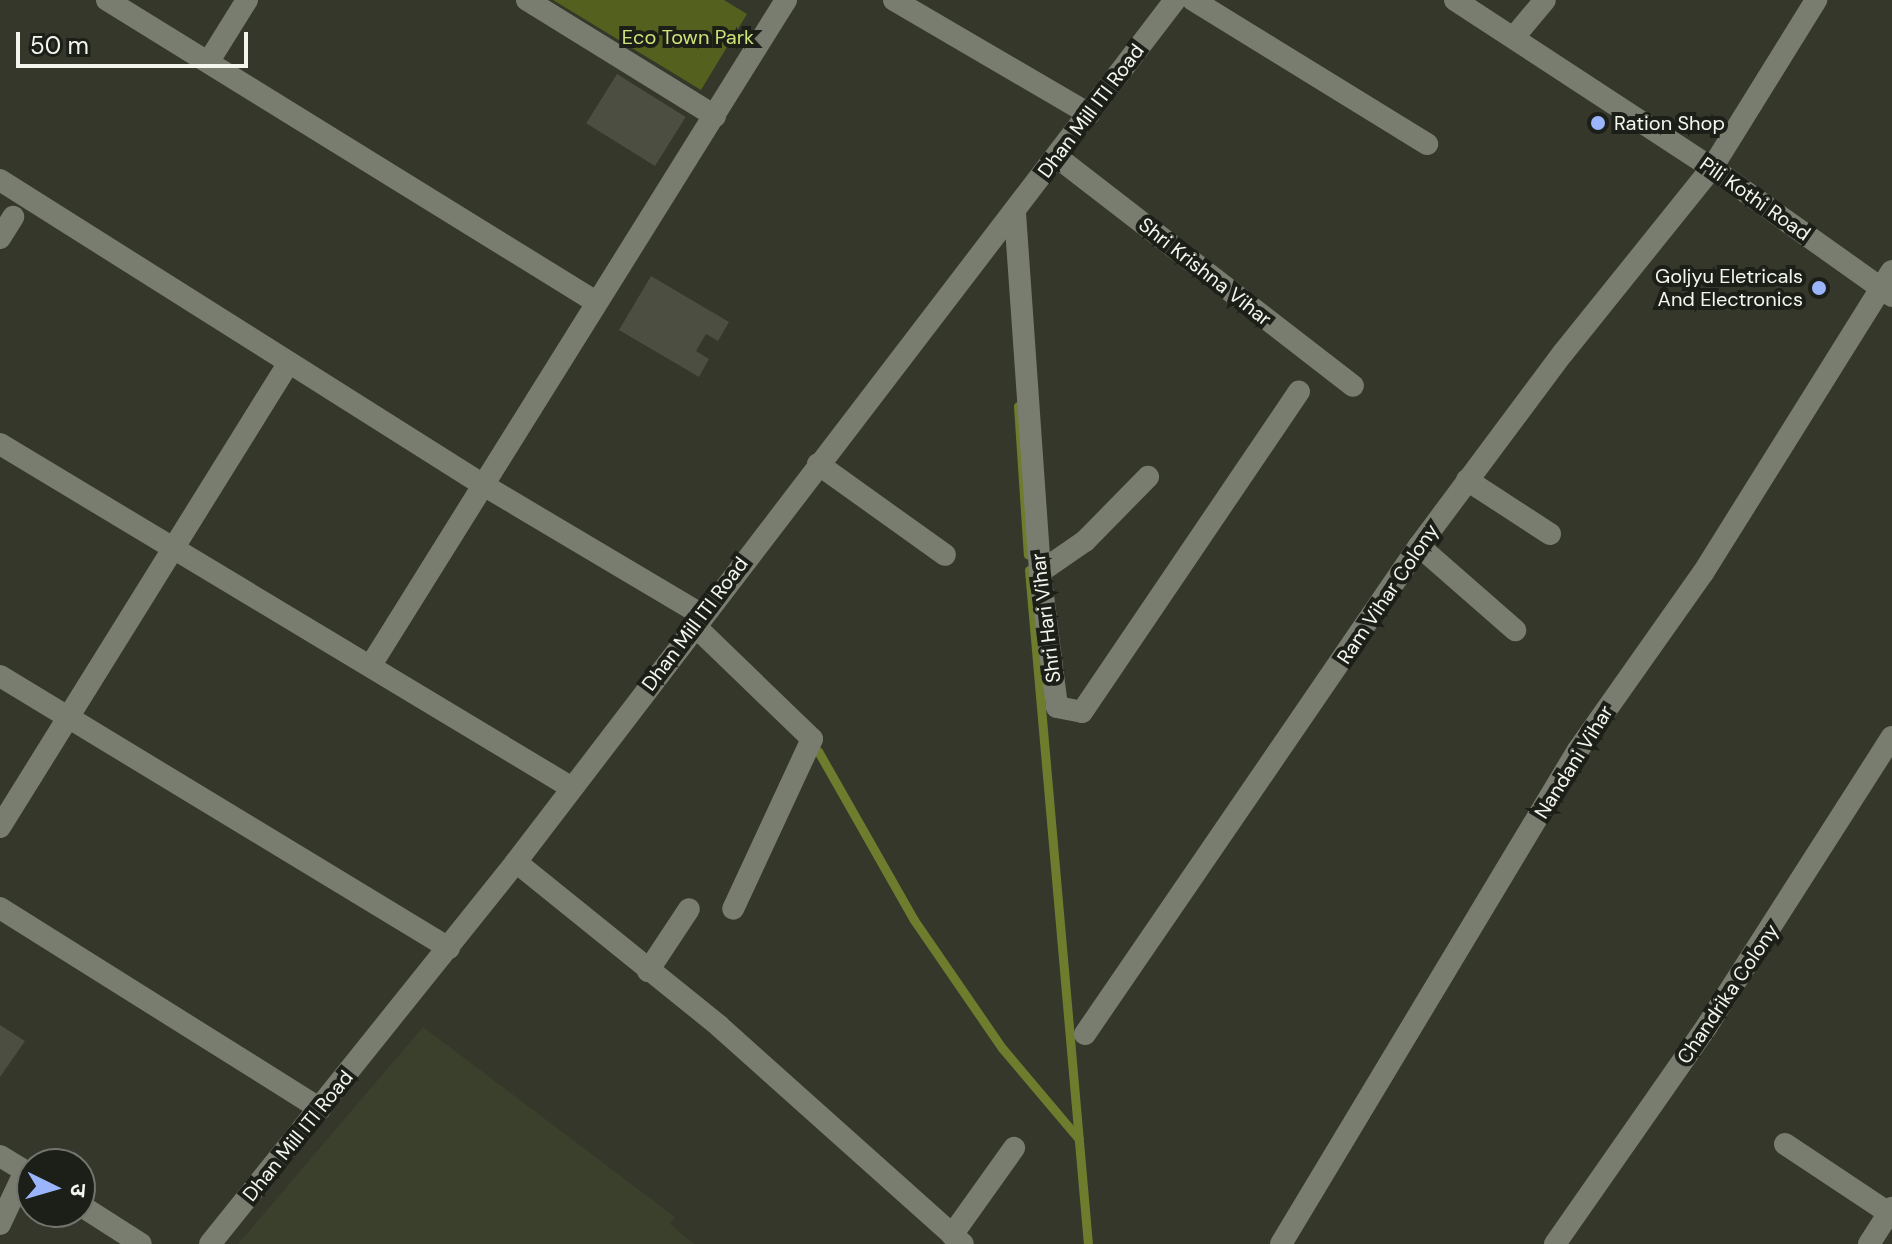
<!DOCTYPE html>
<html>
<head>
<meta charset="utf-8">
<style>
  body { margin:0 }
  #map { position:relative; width:1892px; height:1244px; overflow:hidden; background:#34372a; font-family:"DM Sans","Noto Sans Devanagari",sans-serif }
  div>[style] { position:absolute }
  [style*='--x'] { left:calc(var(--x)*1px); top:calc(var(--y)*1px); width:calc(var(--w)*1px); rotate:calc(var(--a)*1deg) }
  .built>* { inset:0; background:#3b402c }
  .green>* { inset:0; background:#54601d }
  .stream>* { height:9px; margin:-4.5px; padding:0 4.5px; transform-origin:4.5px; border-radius:4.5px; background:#6e7c2e }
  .building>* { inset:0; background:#4b4e41; transform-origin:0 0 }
  .minor>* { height:22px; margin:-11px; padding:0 11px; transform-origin:11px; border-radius:11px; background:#797d6f }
  .tertiary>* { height:22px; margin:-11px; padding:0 11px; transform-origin:11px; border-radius:11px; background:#797d6f }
  .dots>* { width:22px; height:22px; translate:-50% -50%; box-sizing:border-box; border:4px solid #1c1e18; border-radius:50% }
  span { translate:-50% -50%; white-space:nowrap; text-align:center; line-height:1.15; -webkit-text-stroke:8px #1c1e18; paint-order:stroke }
  .park-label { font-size:20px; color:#cee479 }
  .street-label { font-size:20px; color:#f4f6ee }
  .poi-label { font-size:20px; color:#f4f6ee }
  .left { translate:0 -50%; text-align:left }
  .right { translate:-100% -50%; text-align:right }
  .north { position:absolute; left:16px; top:1148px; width:80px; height:80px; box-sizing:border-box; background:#1c1e18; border:2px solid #72746e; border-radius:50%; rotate:95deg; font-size:22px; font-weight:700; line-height:32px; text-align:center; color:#f4f6ee }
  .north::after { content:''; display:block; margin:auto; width:28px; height:36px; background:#9bb5fd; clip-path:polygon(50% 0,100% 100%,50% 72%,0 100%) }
  .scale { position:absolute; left:16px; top:32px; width:232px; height:36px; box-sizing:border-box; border:4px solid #f4f6ee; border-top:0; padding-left:10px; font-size:24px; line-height:28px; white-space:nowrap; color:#f4f6ee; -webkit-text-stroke:6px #1c1e18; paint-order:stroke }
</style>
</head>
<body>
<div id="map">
  <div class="built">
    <div style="clip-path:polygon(423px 1027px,675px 1217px,670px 1224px,694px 1244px,238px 1244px)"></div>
  </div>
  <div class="green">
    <div style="clip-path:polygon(553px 0,724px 0,747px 14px,701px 90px)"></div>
  </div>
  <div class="stream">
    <div style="--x:1018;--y:406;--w:149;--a:86.2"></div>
    <div style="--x:1029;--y:570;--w:677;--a:85"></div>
    <div style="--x:818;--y:751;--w:194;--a:60.4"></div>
    <div style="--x:914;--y:920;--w:155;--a:55.5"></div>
    <div style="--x:1002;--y:1048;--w:119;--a:49.8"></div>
  </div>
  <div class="building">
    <div style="left:617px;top:74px;width:81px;height:58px;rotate:32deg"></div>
    <div style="clip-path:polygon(651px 276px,729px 322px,718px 341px,706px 334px,696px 351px,709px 359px,699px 377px,619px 330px)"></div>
    <div style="clip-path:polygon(0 1025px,25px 1041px,0 1077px)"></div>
  </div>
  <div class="minor">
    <div style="--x:107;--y:0;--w:575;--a:31.7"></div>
    <div style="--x:527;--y:0;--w:221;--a:31.7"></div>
    <div style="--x:894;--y:0;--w:226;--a:30.3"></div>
    <div style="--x:1193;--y:0;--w:275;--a:31.6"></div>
    <div style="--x:1514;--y:37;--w:48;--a:-50"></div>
    <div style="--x:209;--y:61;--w:72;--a:-58.1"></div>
    <div style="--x:1057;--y:157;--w:374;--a:37.7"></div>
    <div style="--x:0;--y:180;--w:568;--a:32.26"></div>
    <div style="--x:480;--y:483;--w:258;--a:30.7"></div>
    <div style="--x:1015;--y:213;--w:360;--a:86"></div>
    <div style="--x:1040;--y:572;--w:136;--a:82.8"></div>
    <div style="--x:1057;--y:707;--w:25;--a:11"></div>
    <div style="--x:1082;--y:712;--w:387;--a:-55.9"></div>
    <div style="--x:0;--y:238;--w:25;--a:-58"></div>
    <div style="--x:0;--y:444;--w:667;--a:31.02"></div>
    <div style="--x:818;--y:464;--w:156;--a:35.6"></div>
    <div style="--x:1467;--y:480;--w:99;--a:33"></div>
    <div style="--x:1419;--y:546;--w:128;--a:41.2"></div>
    <div style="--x:1040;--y:572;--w:55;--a:-34.6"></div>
    <div style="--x:1085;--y:541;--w:90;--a:-45.5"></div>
    <div style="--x:694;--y:625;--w:164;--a:44"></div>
    <div style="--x:812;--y:739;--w:187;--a:114.9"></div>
    <div style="--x:371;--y:665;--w:784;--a:-58.03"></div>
    <div style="--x:0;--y:676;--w:525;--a:31.21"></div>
    <div style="--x:0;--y:827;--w:545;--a:-58.12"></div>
    <div style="--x:516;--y:862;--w:261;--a:38.9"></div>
    <div style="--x:719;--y:1026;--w:327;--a:41.8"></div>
    <div style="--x:0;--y:908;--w:378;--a:32.1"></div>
    <div style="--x:648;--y:971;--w:74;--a:-56.5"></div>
    <div style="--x:1085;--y:1034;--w:591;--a:-55.61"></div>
    <div style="--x:1419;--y:546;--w:241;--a:-53.3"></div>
    <div style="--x:1563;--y:353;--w:238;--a:-51.2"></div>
    <div style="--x:1712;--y:168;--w:198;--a:-58.2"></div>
    <div style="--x:1785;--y:1144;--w:125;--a:33.6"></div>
    <div style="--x:0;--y:1224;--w:59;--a:-64.7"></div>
    <div style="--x:952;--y:1235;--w:107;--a:-54.5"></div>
    <div style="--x:1281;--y:1244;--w:576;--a:-58.99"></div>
    <div style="--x:1578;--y:750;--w:217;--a:-54.8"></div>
    <div style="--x:1703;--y:573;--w:356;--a:-58"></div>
    <div style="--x:1555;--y:1244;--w:266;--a:-55.1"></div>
    <div style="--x:1707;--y:1026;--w:343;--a:-57.4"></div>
    <div style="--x:1869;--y:1244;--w:43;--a:-57.4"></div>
  </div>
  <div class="tertiary">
    <div style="--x:1455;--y:0;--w:307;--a:33.2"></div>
    <div style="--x:1712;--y:168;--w:221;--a:35.4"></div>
    <div style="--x:0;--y:1156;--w:37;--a:31"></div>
    <div style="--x:80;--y:1205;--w:72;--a:32.6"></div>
    <div style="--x:210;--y:1244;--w:489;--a:-51.3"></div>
    <div style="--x:516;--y:862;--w:1085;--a:-52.6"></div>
  </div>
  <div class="dots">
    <div style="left:1598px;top:123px;background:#9bb5fd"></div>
    <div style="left:1819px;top:288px;background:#9bb5fd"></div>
  </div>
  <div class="park-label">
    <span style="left:688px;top:37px">Eco Town Park</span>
  </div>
  <div class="street-label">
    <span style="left:1091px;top:111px;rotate:-53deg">Dhan Mill ITI Road</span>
    <span style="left:1755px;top:199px;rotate:35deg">Pili Kothi Road</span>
    <span style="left:1205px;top:272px;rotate:38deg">Shri Krishna Vihar</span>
    <span style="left:1388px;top:594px;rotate:-56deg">Ram Vihar Colony</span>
    <span style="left:1046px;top:618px;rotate:-97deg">Shri Hari Vihar</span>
    <span style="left:695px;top:624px;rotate:-53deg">Dhan Mill ITI Road</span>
    <span style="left:1574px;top:762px;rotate:-58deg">Nandani Vihar</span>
    <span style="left:1728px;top:994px;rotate:-56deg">Chandrika Colony</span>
    <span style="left:298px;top:1136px;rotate:-51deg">Dhan Mill ITI Road</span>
  </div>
  <div class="poi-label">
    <span class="left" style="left:1614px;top:123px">Ration Shop</span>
    <span class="right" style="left:1803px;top:288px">Goljyu Eletricals<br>And Electronics</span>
  </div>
  <div class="north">उ</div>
  <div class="scale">50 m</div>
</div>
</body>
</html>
